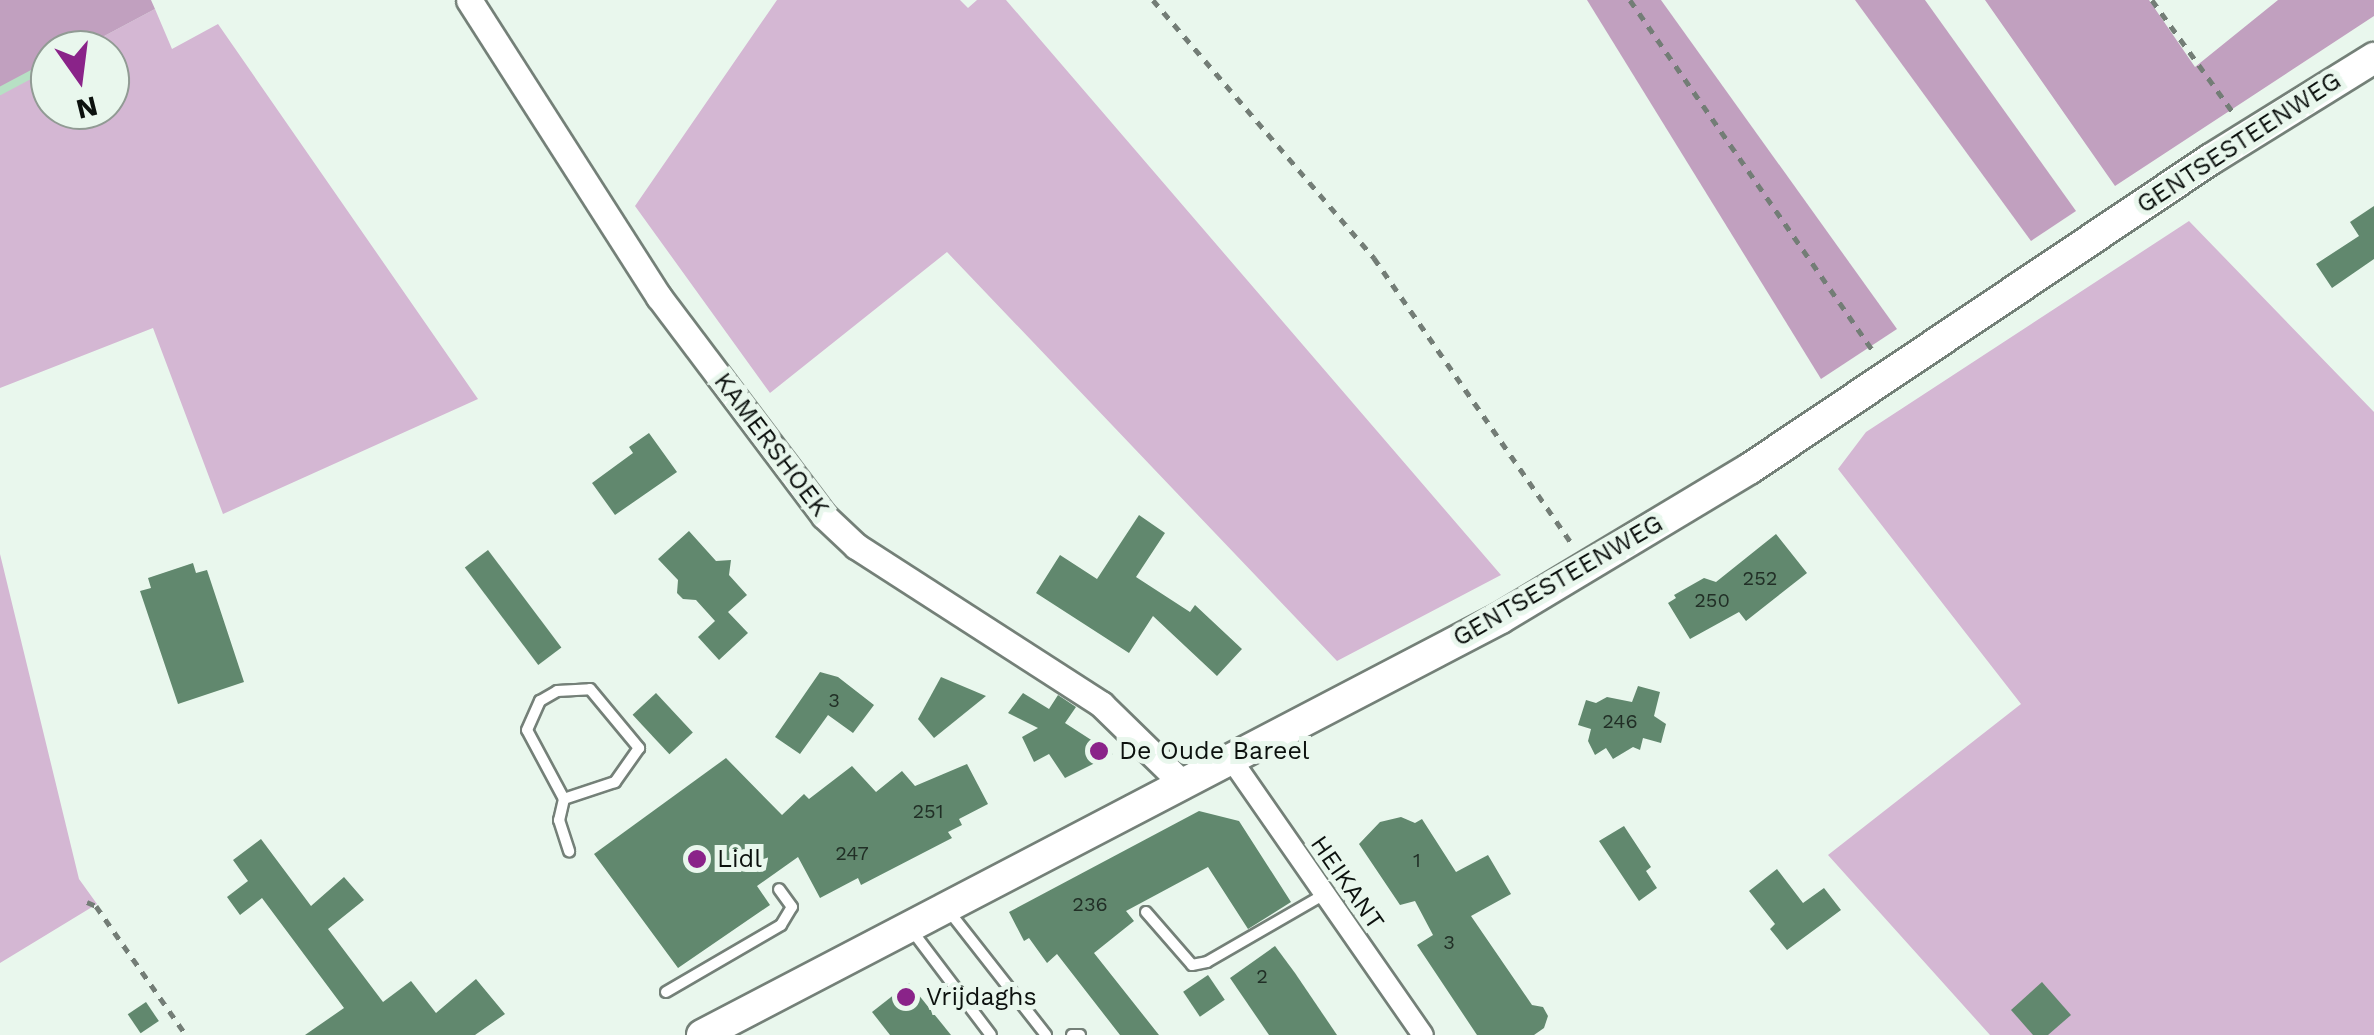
<!DOCTYPE html>
<html>
<head>
<meta charset="utf-8">
<style>
  body { margin:0 }
  #map { position:relative; width:2374px; height:1035px; overflow:hidden; background:#e9f7ed; font-family:"Work Sans",sans-serif }
  div>[style] { position:absolute }
  [style*='--x'] { left:calc(var(--x)*1px); top:calc(var(--y)*1px); width:calc(var(--w)*1px); rotate:calc(var(--a)*1deg) }
  .green>* { inset:0; background:#d4b7d3 }
  .forest>* { inset:0; background:#c1a0bf }
  .stream>* { height:8px; margin:-4px; padding:0 4px; transform-origin:4px; border-radius:4px; background:#b7e0c4 }
  .building>* { inset:0; background:#61886e; transform-origin:0 0 }
  .path>* { height:5px; margin-top:-2.5px; transform-origin:0; background:repeating-linear-gradient(90deg,#737d76 0 8px,transparent 0 16px) }
  .roads { filter:drop-shadow(2px 0 #748078) drop-shadow(-2px 0 #748078) drop-shadow(0 2px #748078) drop-shadow(0 -2px #748078) }
  .service>* { height:10px; margin:-5px; padding:0 5px; transform-origin:5px; border-radius:5px; background:#fff }
  .minor>* { height:20px; margin:-10px; padding:0 10px; transform-origin:10px; border-radius:10px; background:#fff }
  .tertiary>* { height:25px; margin:-12.5px; padding:0 12.5px; transform-origin:12.5px; border-radius:12.5px; background:#fff }
  .secondary>* { height:30px; margin:-15px; padding:0 15px; transform-origin:15px; border-radius:15px; background:#fff }
  .dots>* { width:28px; height:28px; translate:-50% -50%; box-sizing:border-box; border:5px solid #e9f7ed; border-radius:50% }
  span { translate:-50% -50%; white-space:nowrap; text-align:center; line-height:1.15; -webkit-text-stroke:10px #e9f7ed; paint-order:stroke }
  .number-label { font-size:20px; color:#212f26 }
  .number-label span { -webkit-text-stroke-width:0 }
  .street-label { font-size:25px; color:#0c110e }
  .poi-label { font-size:25px; color:#0c110e }
  .left { translate:0 -50%; text-align:left }
  .north { position:absolute; left:30px; top:30px; width:100px; height:100px; box-sizing:border-box; background:#e9f7ed; border:2px solid #919b94; border-radius:50%; rotate:166deg; font-size:28px; font-weight:700; line-height:40px; text-align:center; color:#0c110e }
  .north::after { content:''; display:block; margin:auto; width:35px; height:45px; background:#8a2389; clip-path:polygon(50% 0,100% 100%,50% 72%,0 100%) }
</style>
</head>
<body>
<div id="map">
  <div class="green">
    <div style="clip-path:polygon(777px 0,960px 0,968px 8px,977px 0,1006px 0,1501px 575px,1337px 661px,947px 252px,770px 393px,635px 206px)"></div>
    <div style="clip-path:polygon(155px 9px,172px 49px,218px 24px,478px 399px,223px 514px,153px 328px,0 388px,0 92px,50px 65px,50px 110px,110px 110px,110px 50px,78px 50px)"></div>
    <div style="clip-path:polygon(2189px 221px,2374px 412px,2374px 1035px,1990px 1035px,1828px 855px,2021px 704px,1838px 469px,1866px 432px)"></div>
    <div style="clip-path:polygon(0 554px,79px 879px,97px 904px,0 963px)"></div>
  </div>
  <div class="forest">
    <div style="clip-path:polygon(0 0,151px 0,155px 9px,78px 50px,50px 50px,50px 65px,0 92px)"></div>
    <div style="clip-path:polygon(1587px 0,1661px 0,1897px 329px,1821px 379px)"></div>
    <div style="clip-path:polygon(1855px 0,1925px 0,2076px 211px,2031px 241px)"></div>
    <div style="clip-path:polygon(1985px 0,2149px 0,2195px 67px,2278px 0,2374px 0,2374px 16px,2115px 186px)"></div>
  </div>
  <div class="stream">
    <div style="--x:0;--y:91;--w:49;--a:-28.1"></div>
  </div>
  <div class="building">
    <div style="clip-path:polygon(2374px 206px,2374px 259px,2332px 288px,2316px 264px,2359px 236px,2350px 222px)"></div>
    <div style="clip-path:polygon(649px 433px,677px 472px,615px 515px,592px 483px,633px 453px,629px 447px)"></div>
    <div style="clip-path:polygon(1139px 515px,1165px 533px,1136px 577px,1190px 612px,1195px 605px,1242px 649px,1217px 676px,1153px 616px,1129px 653px,1036px 593px,1060px 555px,1097px 579px)"></div>
    <div style="clip-path:polygon(689px 531px,716px 561px,731px 560px,729px 575px,747px 595px,728px 612px,748px 633px,719px 660px,698px 637px,715px 621px,696px 600px,683px 599px,677px 593px,678px 580px,658px 559px)"></div>
    <div style="clip-path:polygon(1776px 534px,1807px 573px,1746px 621px,1739px 612px,1690px 639px,1668px 603px,1676px 598px,1674px 595px,1704px 578px,1716px 582px)"></div>
    <div style="left:488px;top:550px;width:122px;height:29px;rotate:53deg"></div>
    <div style="clip-path:polygon(193px 563px,196px 573px,207px 570px,244px 682px,178px 704px,140px 591px,151px 588px,148px 578px)"></div>
    <div style="clip-path:polygon(820px 672px,838px 677px,874px 705px,853px 733px,828px 715px,800px 754px,775px 737px)"></div>
    <div style="clip-path:polygon(941px 677px,986px 696px,934px 738px,918px 719px)"></div>
    <div style="clip-path:polygon(1638px 686px,1660px 692px,1654px 716px,1666px 724px,1661px 743px,1643px 738px,1640px 750px,1633px 747px,1613px 759px,1606px 748px,1595px 755px,1588px 741px,1591px 729px,1578px 725px,1586px 700px,1596px 703px,1607px 697px,1632px 702px)"></div>
    <div style="left:656px;top:693px;width:54px;height:32px;rotate:47deg"></div>
    <div style="clip-path:polygon(1023px 693px,1049px 709px,1058px 695px,1076px 707px,1065px 723px,1113px 754px,1065px 778px,1049px 754px,1034px 762px,1022px 737px,1038px 728px,1008px 713px)"></div>
    <div style="clip-path:polygon(726px 758px,782px 815px,804px 794px,809px 799px,852px 766px,876px 792px,902px 771px,915px 786px,967px 764px,988px 804px,959px 819px,962px 825px,948px 832px,952px 838px,861px 885px,858px 878px,820px 898px,798px 857px,757px 886px,770px 905px,678px 968px,594px 854px)"></div>
    <div style="clip-path:polygon(1199px 811px,1239px 821px,1291px 902px,1248px 929px,1208px 867px,1126px 911px,1134px 921px,1094px 953px,1159px 1035px,1120px 1035px,1057px 954px,1047px 963px,1029px 938px,1024px 941px,1009px 912px)"></div>
    <div style="clip-path:polygon(1401px 817px,1415px 823px,1422px 819px,1456px 872px,1488px 855px,1498px 872px,1511px 894px,1471px 916px,1532px 1005px,1543px 1007px,1548px 1016px,1544px 1028px,1534px 1035px,1477px 1035px,1417px 945px,1433px 935px,1415px 901px,1400px 905px,1359px 844px,1380px 822px)"></div>
    <div style="clip-path:polygon(1624px 826px,1651px 867px,1646px 871px,1657px 888px,1639px 901px,1599px 841px)"></div>
    <div style="clip-path:polygon(261px 839px,311px 906px,344px 877px,364px 900px,328px 929px,383px 1002px,411px 981px,436px 1013px,476px 979px,505px 1014px,475px 1035px,305px 1035px,344px 1008px,262px 898px,240px 915px,227px 897px,248px 881px,233px 860px)"></div>
    <div style="clip-path:polygon(1777px 869px,1803px 903px,1824px 888px,1841px 910px,1787px 950px,1770px 929px,1775px 924px,1749px 891px)"></div>
    <div style="clip-path:polygon(1275px 946px,1295px 973px,1337px 1035px,1269px 1035px,1230px 978px)"></div>
    <div style="left:1208px;top:975px;width:30px;height:30px;rotate:56deg"></div>
    <div style="clip-path:polygon(2042px 982px,2071px 1015px,2048px 1035px,2033px 1035px,2011px 1010px)"></div>
    <div style="clip-path:polygon(909px 983px,951px 1035px,890px 1035px,872px 1012px)"></div>
    <div style="left:146px;top:1002px;width:23px;height:22px;rotate:56deg"></div>
  </div>
  <div class="path">
    <div style="--x:1153;--y:0;--w:340;--a:49.4"></div>
    <div style="--x:1374;--y:258;--w:346;--a:55.3"></div>
    <div style="--x:1630;--y:0;--w:428;--a:55.3"></div>
    <div style="--x:2152;--y:0;--w:142;--a:54.2"></div>
    <div style="--x:87;--y:902;--w:10;--a:24"></div>
    <div style="--x:96;--y:906;--w:157;--a:55.1"></div>
  </div>
  <div class="roads">
    <div class="service">
      <div style="--x:564;--y:799;--w:78;--a:-118.2"></div>
      <div style="--x:527;--y:730;--w:32;--a:-66"></div>
      <div style="--x:540;--y:701;--w:20;--a:-30"></div>
      <div style="--x:557;--y:691;--w:33;--a:-3"></div>
      <div style="--x:590;--y:689;--w:77;--a:50.3"></div>
      <div style="--x:639;--y:748;--w:42;--a:125.2"></div>
      <div style="--x:615;--y:782;--w:54;--a:161.6"></div>
      <div style="--x:564;--y:799;--w:22;--a:103"></div>
      <div style="--x:559;--y:820;--w:33;--a:72"></div>
      <div style="--x:948;--y:910;--w:159;--a:51.9"></div>
      <div style="--x:1146;--y:912;--w:70;--a:49"></div>
      <div style="--x:1192;--y:965;--w:15;--a:-11"></div>
      <div style="--x:1207;--y:962;--w:136;--a:-30"></div>
      <div style="--x:910;--y:928;--w:134;--a:52.9"></div>
      <div style="--x:666;--y:992;--w:133;--a:-30.2"></div>
      <div style="--x:781;--y:925;--w:21;--a:-59"></div>
      <div style="--x:792;--y:907;--w:22;--a:-126"></div>
      <div style="--x:1072;--y:1035;--w:8;--a:0"></div>
    </div>
    <div class="minor">
      <div style="--x:1231;--y:759;--w:336;--a:55.2"></div>
    </div>
    <div class="tertiary">
      <div style="--x:469;--y:0;--w:353;--a:57.4"></div>
      <div style="--x:659;--y:297;--w:274;--a:53"></div>
      <div style="--x:824;--y:516;--w:44;--a:43.2"></div>
      <div style="--x:856;--y:546;--w:292;--a:32.8"></div>
      <div style="--x:1101;--y:704;--w:115;--a:44.3"></div>
    </div>
    <div class="secondary">
      <div style="--x:702;--y:1035;--w:901;--a:-27.56"></div>
      <div style="--x:1501;--y:618;--w:289;--a:-31"></div>
      <div style="--x:1749;--y:469;--w:556;--a:-33.86"></div>
      <div style="--x:2211;--y:159;--w:192;--a:-31.8"></div>
    </div>
  </div>
  <div class="dots">
    <div style="left:1099px;top:751px;background:#8a2389"></div>
    <div style="left:697px;top:859px;background:#8a2389"></div>
    <div style="left:906px;top:997px;background:#8a2389"></div>
  </div>
  <div class="number-label">
    <span style="left:1760px;top:578px">252</span>
    <span style="left:1712px;top:600px">250</span>
    <span style="left:834px;top:700px">3</span>
    <span style="left:1620px;top:721px">246</span>
    <span style="left:928px;top:811px">251</span>
    <span style="left:852px;top:853px">247</span>
    <span style="left:1417px;top:860px">1</span>
    <span style="left:1090px;top:904px">236</span>
    <span style="left:1449px;top:942px">3</span>
    <span style="left:1262px;top:976px">2</span>
  </div>
  <div class="street-label">
    <span style="left:2239px;top:143px;rotate:-33deg">GENTSESTEENWEG</span>
    <span style="left:771px;top:445px;rotate:53deg">KAMERSHOEK</span>
    <span style="left:1558px;top:581px;rotate:-30deg">GENTSESTEENWEG</span>
    <span style="left:1347px;top:883px;rotate:55deg">HEIKANT</span>
  </div>
  <div class="poi-label">
    <span class="left" style="left:1119px;top:751px">De Oude Bareel</span>
    <span class="left" style="left:717px;top:859px">Lidl</span>
    <span class="left" style="left:926px;top:997px">Vrijdaghs</span>
  </div>
  <div class="north">N</div>
</div>
</body>
</html>
